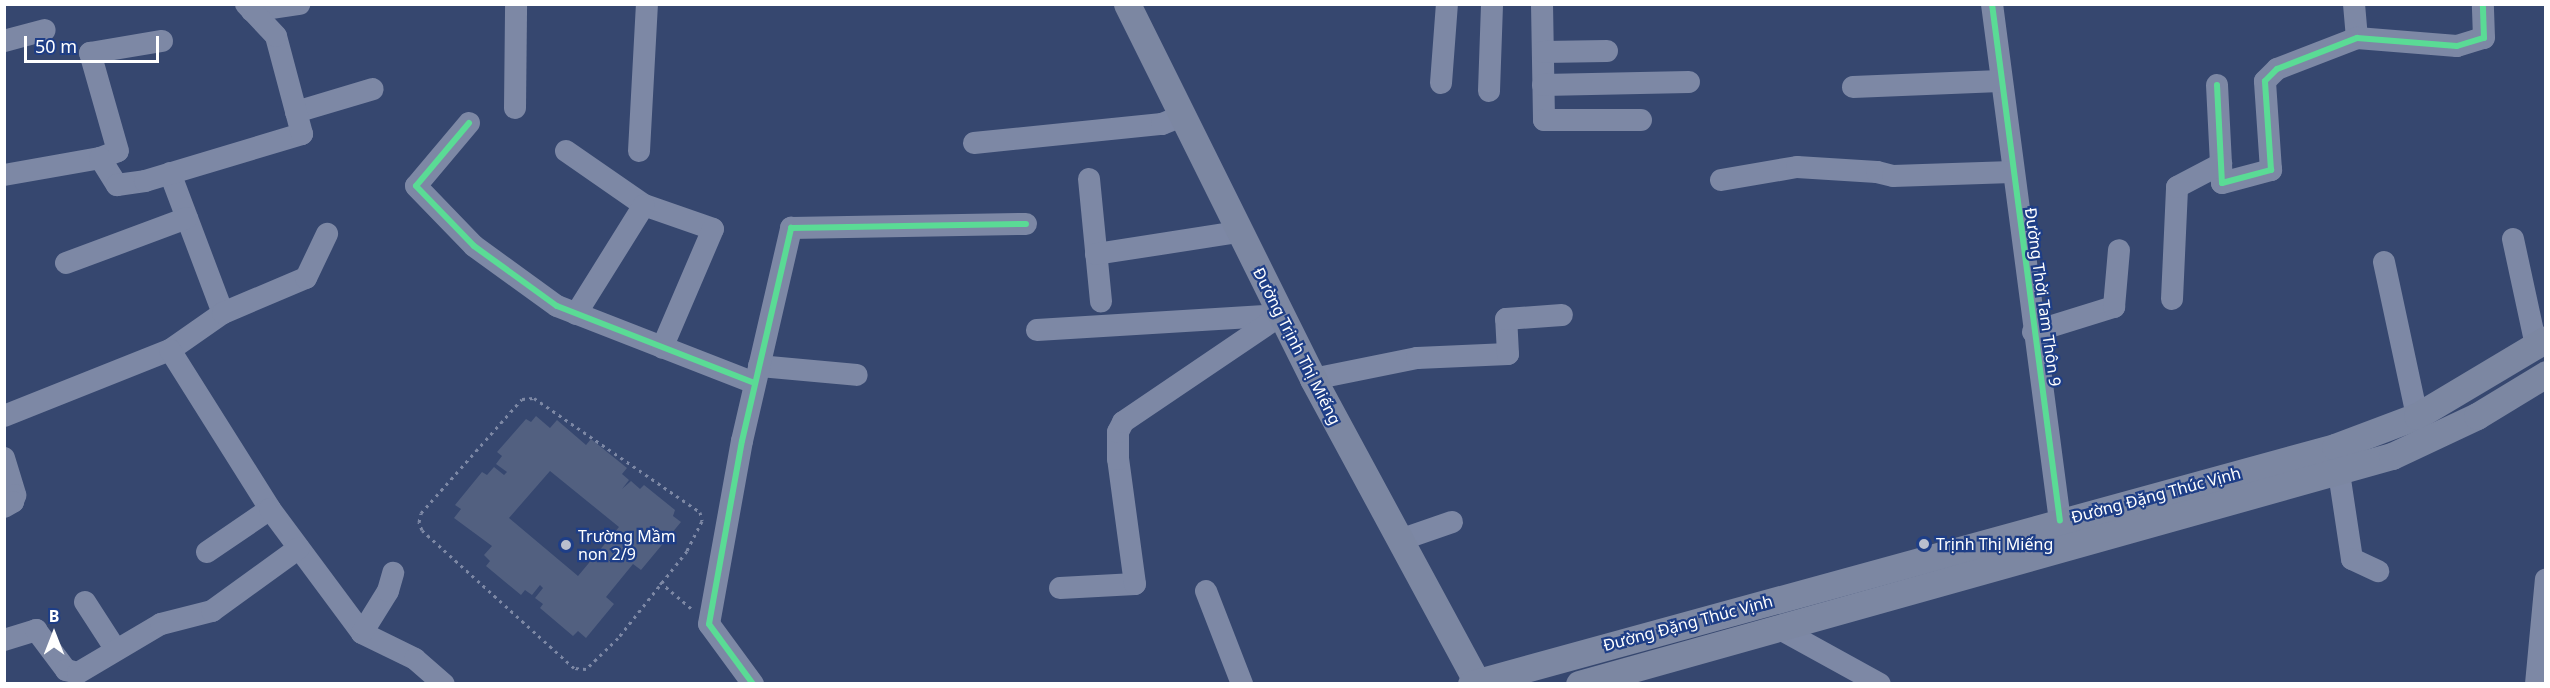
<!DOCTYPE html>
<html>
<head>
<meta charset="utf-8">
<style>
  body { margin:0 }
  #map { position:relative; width:2550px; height:688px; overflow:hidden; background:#36476f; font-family:"Noto Sans",sans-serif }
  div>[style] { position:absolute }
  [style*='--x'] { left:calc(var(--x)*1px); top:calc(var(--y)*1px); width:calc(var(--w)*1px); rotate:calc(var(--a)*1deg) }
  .building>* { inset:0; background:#526080 }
  .path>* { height:3px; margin-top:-1.5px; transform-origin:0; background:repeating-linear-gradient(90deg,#7d88a5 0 3px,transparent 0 7.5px) }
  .minor>* { height:22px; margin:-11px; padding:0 11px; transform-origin:11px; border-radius:11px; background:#7d88a5 }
  .major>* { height:27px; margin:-13.5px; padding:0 13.5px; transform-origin:13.5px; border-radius:13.5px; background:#7c87a2 }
  .cycleway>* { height:6px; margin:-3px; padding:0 3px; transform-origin:3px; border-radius:3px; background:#5adb95 }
  .dots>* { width:16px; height:16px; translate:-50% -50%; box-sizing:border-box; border:3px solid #1e3e87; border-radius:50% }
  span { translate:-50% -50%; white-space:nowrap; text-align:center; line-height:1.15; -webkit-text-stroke:4.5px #1e3e87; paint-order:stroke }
  .street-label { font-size:16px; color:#fff }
  .poi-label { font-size:16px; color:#fff }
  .left { translate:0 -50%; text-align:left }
  .frame { position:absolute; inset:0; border:6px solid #fff; pointer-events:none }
  .north { position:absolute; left:24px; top:604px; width:60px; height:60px; -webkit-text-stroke:4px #1e3e87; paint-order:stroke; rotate:0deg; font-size:16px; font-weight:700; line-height:24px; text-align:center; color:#fff }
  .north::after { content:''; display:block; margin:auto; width:21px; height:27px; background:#fff; clip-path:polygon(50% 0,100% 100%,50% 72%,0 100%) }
  .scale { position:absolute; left:24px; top:36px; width:135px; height:27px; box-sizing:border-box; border:3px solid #fff; border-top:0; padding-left:8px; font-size:18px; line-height:21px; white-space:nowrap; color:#fff; -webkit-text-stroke:4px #1e3e87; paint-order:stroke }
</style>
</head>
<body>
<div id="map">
  <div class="building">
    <div style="clip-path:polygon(evenodd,536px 416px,550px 428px,557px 420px,586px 445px,591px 439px,627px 468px,622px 474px,629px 480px,622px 489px,631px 481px,640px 489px,644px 485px,675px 510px,673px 516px,681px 522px,641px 570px,633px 564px,606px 597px,614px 604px,586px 638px,578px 631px,573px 636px,540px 608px,543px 604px,535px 598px,543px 588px,540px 585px,532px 595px,525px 590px,521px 595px,486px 566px,490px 561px,484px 555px,492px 546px,454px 518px,461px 509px,455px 505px,482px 472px,487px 475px,494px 467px,504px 475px,507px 472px,496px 464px,502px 456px,497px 452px,526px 419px,531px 422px,536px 416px,550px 471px,619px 527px,578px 576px,509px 518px,550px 471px)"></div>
  </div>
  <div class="path">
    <div style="--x:534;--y:398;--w:201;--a:34.5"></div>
    <div style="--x:700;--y:512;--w:9;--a:77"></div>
    <div style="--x:702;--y:521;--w:34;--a:117"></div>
    <div style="--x:687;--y:551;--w:111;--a:128.4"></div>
    <div style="--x:618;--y:638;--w:45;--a:135.9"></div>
    <div style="--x:586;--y:669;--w:12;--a:-175"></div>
    <div style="--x:574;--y:668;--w:205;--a:-137.8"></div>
    <div style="--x:422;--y:530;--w:9;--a:-111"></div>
    <div style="--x:419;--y:522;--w:9;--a:-77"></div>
    <div style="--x:421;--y:513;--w:152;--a:-48.5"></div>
    <div style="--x:522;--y:399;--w:12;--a:-5"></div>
    <div style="--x:660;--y:582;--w:42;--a:40.2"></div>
  </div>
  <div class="minor">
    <div style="--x:1542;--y:4;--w:116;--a:89"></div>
    <div style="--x:1544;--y:120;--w:97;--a:0"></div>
    <div style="--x:1992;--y:4;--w:521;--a:82.51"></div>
    <div style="--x:2354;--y:4;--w:34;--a:85"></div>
    <div style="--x:252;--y:11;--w:48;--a:-8.5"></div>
    <div style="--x:4;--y:41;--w:42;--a:-15"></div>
    <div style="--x:1543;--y:52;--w:64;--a:-0.9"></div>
    <div style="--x:1441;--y:83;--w:79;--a:-85.7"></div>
    <div style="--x:1543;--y:85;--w:146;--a:-1.2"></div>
    <div style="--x:2217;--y:85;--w:98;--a:87.1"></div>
    <div style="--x:2222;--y:183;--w:51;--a:-14.9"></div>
    <div style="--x:2271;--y:170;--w:89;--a:-93.9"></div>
    <div style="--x:2265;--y:81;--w:17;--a:-45"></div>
    <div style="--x:2277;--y:69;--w:86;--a:-21.2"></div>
    <div style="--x:2357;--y:38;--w:100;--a:4.6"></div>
    <div style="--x:2457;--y:46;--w:28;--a:-17"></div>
    <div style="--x:2484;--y:38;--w:34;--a:-92"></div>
    <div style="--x:1853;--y:87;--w:147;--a:-2.3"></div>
    <div style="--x:1489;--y:91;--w:87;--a:-88"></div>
    <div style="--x:515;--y:108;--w:104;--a:-89.4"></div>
    <div style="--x:296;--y:112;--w:80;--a:-16.6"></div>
    <div style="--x:469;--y:123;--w:82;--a:130.1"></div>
    <div style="--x:416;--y:186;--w:83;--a:46"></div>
    <div style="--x:474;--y:246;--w:102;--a:35.9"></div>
    <div style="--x:557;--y:306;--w:212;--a:21.3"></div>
    <div style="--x:974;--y:143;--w:189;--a:-5.8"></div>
    <div style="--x:1162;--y:124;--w:24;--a:-22"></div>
    <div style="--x:566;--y:151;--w:95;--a:34.7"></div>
    <div style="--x:644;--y:205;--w:73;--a:19.2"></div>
    <div style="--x:713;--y:229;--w:129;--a:113.2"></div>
    <div style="--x:639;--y:151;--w:147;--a:-86.9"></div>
    <div style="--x:100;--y:158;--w:19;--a:-21"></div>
    <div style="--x:118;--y:151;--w:102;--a:-105.9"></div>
    <div style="--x:90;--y:53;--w:73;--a:-9.5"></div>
    <div style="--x:170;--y:173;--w:150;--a:69.3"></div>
    <div style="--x:4;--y:175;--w:97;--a:-10"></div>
    <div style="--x:100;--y:158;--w:32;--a:58"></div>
    <div style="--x:117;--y:185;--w:28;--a:-8"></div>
    <div style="--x:145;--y:181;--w:164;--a:-16.7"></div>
    <div style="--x:302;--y:134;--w:101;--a:-104.9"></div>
    <div style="--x:276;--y:36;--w:44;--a:-133.2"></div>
    <div style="--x:1089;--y:179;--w:123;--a:84.4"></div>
    <div style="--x:1721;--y:180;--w:77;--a:-9.7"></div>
    <div style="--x:1797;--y:167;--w:80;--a:3.6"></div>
    <div style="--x:1877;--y:172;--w:16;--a:14"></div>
    <div style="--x:1893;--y:176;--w:119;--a:-1.9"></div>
    <div style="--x:2513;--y:239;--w:108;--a:77.8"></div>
    <div style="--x:1096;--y:254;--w:144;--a:-8.8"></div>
    <div style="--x:2384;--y:262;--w:157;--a:77.9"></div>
    <div style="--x:66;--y:263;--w:129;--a:-20.4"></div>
    <div style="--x:2172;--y:299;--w:112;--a:-87.4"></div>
    <div style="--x:2177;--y:187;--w:50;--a:-27.6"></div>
    <div style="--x:576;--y:314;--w:128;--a:-58"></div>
    <div style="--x:1037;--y:330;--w:243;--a:-3.5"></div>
    <div style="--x:2033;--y:332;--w:85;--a:-17.2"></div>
    <div style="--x:2114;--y:307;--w:57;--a:-85"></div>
    <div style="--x:170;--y:350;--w:65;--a:-34.9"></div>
    <div style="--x:223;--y:313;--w:90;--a:-22.9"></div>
    <div style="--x:306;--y:278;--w:49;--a:-64.5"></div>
    <div style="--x:759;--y:366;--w:98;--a:5.2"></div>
    <div style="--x:1313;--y:379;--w:106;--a:-11.4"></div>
    <div style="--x:1417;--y:358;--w:91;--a:-2.5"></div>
    <div style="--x:1508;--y:354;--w:35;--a:-93"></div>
    <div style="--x:1506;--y:319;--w:56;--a:-4.1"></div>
    <div style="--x:4;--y:416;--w:179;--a:-21.7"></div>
    <div style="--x:170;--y:350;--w:188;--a:57.8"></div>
    <div style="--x:4;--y:458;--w:39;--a:73"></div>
    <div style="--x:15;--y:495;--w:7;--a:106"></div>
    <div style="--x:13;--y:502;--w:10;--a:151"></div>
    <div style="--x:2339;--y:473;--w:87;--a:81.4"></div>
    <div style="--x:2352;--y:559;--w:29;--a:25"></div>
    <div style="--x:1400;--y:540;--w:55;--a:-19.1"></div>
    <div style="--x:207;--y:552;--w:76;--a:-34.3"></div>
    <div style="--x:270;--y:509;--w:154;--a:53.4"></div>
    <div style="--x:362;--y:633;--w:59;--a:26.1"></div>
    <div style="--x:415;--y:659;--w:38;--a:41"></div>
    <div style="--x:1060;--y:588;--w:75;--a:-3.1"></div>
    <div style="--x:1135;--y:584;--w:126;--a:-97.7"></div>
    <div style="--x:1118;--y:459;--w:27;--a:-90"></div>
    <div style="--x:1118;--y:432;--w:11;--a:-63"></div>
    <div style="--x:1123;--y:422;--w:191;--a:-34.1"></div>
    <div style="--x:1206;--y:591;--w:100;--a:68.8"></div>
    <div style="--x:85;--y:602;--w:57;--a:57.1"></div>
    <div style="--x:1778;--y:628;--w:116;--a:28.8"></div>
    <div style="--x:362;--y:633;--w:49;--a:-58.2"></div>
    <div style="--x:388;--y:591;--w:19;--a:-74"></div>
    <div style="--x:4;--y:640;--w:34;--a:-17"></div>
    <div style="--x:36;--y:630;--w:50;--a:53.1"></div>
    <div style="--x:66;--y:670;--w:12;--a:14"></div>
    <div style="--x:78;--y:673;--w:96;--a:-30.6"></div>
    <div style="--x:161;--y:624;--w:53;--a:-14.3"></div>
    <div style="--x:212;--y:611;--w:107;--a:-35.9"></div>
    <div style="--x:753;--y:684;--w:74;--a:-126.3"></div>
    <div style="--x:709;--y:624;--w:186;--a:-79.8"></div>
    <div style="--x:742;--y:441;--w:219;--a:-77"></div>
    <div style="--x:791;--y:228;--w:235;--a:-1"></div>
    <div style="--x:2536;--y:684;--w:105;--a:-84.6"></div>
  </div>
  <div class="major">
    <div style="--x:1127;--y:4;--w:419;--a:63.6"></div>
    <div style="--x:1313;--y:379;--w:347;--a:61.6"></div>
    <div style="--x:1471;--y:684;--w:896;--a:-15.34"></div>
    <div style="--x:2335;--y:447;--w:88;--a:-20.7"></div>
    <div style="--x:2417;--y:416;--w:150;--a:-30.8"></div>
    <div style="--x:1579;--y:684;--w:844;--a:-15.67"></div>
    <div style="--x:2392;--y:456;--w:94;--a:-25.2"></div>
    <div style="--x:2477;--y:416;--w:81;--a:-31.3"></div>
  </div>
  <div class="cycleway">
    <div style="--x:1992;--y:4;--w:521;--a:82.51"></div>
    <div style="--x:2217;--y:85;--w:98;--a:87.1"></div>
    <div style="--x:2222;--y:183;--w:51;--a:-14.9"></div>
    <div style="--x:2271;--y:170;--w:89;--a:-93.9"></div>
    <div style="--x:2265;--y:81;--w:17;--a:-45"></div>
    <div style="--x:2277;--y:69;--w:86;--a:-21.2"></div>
    <div style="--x:2357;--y:38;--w:100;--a:4.6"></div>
    <div style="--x:2457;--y:46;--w:28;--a:-17"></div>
    <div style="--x:2484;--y:38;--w:34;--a:-92"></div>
    <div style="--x:469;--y:123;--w:82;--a:130.1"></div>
    <div style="--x:416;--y:186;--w:83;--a:46"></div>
    <div style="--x:474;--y:246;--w:102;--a:35.9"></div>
    <div style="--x:557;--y:306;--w:212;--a:21.3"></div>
    <div style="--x:753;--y:684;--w:74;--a:-126.3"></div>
    <div style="--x:709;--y:624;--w:186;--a:-79.8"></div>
    <div style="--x:742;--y:441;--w:219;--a:-77"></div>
    <div style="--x:791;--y:228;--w:235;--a:-1"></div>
  </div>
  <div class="dots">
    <div style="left:1924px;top:544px;background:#b9bfcd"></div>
    <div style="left:566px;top:545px;background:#b9bfcd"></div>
  </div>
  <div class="street-label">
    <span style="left:2043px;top:297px;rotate:82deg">Đường Thời Tam Thôn 9</span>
    <span style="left:1297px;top:346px;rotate:63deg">Đường Trịnh Thị Miếng</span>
    <span style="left:2156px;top:495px;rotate:-15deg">Đường Đặng Thúc Vịnh</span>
    <span style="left:1688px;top:623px;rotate:-15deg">Đường Đặng Thúc Vịnh</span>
  </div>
  <div class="poi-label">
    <span class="left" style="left:578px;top:545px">Trường Mầm<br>non 2/9</span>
    <span class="left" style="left:1936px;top:544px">Trịnh Thị Miếng</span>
  </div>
  <div class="frame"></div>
  <div class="north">B</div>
  <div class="scale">50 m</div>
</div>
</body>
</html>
